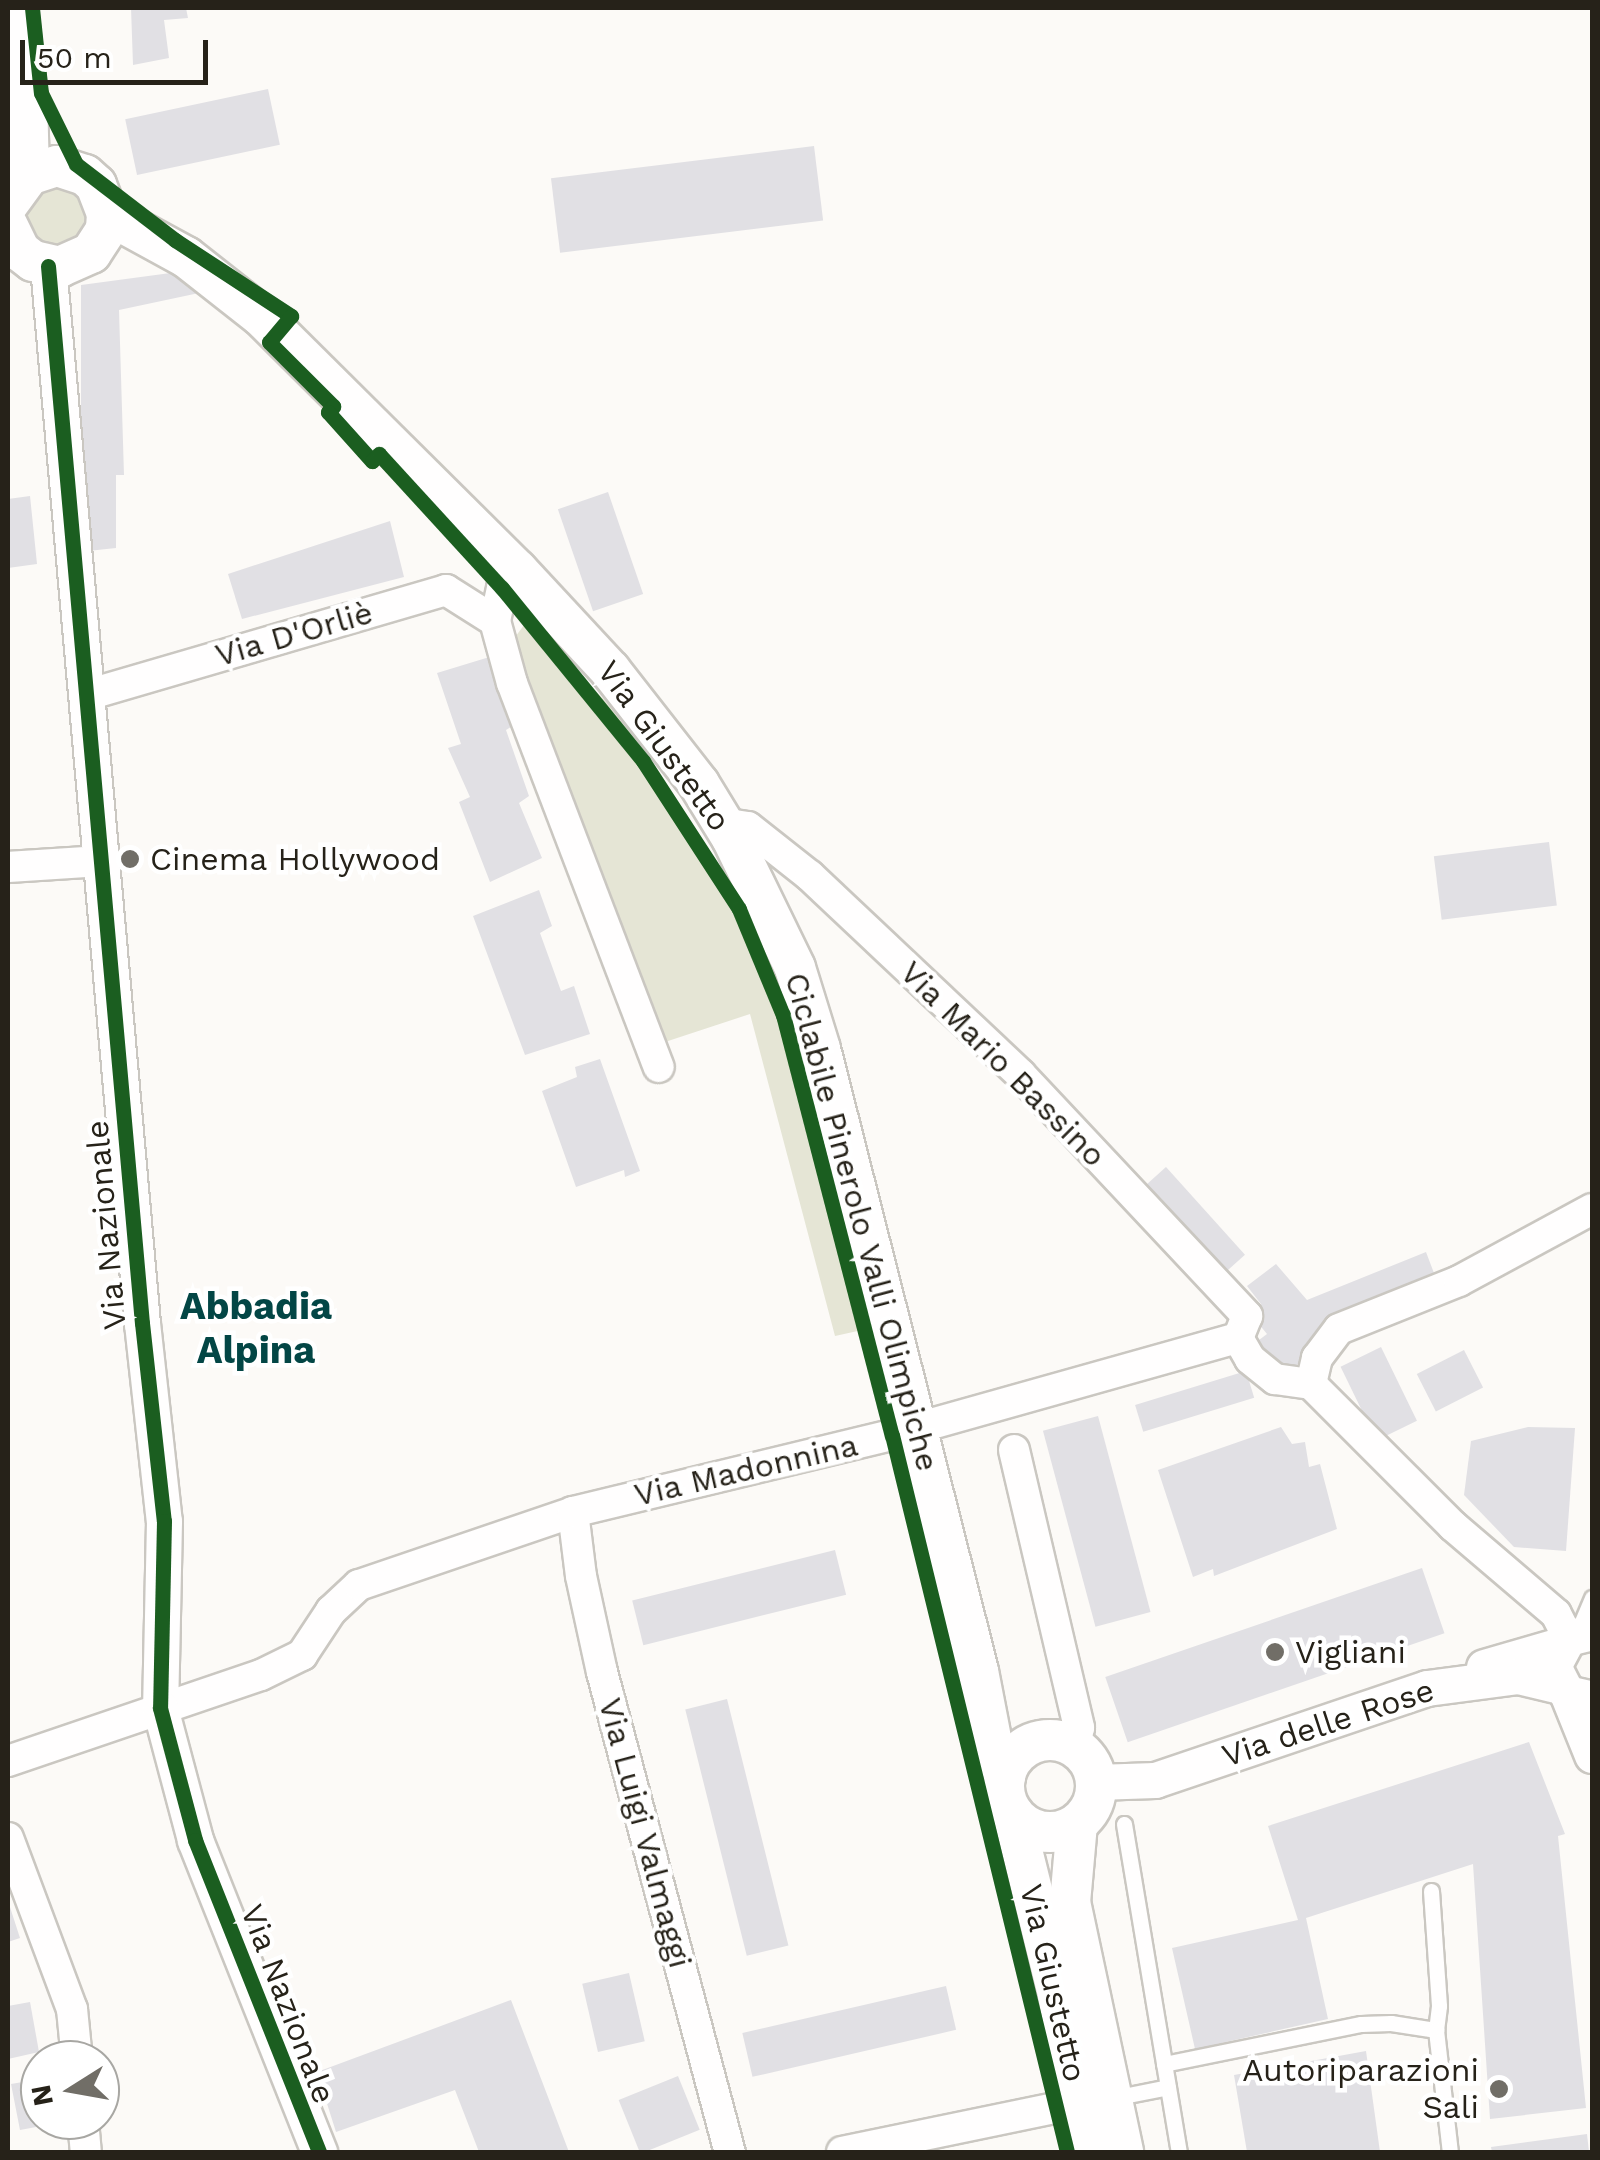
<!DOCTYPE html>
<html>
<head>
<meta charset="utf-8">
<style>
  body { margin:0 }
  #map { position:relative; width:1600px; height:2160px; overflow:hidden; background:#fcfaf7; font-family:"Work Sans",sans-serif }
  div>[style] { position:absolute }
  [style*='--x'] { left:calc(var(--x)*1px); top:calc(var(--y)*1px); width:calc(var(--w)*1px); rotate:calc(var(--a)*1deg) }
  .green>* { inset:0; background:#e5e5d5 }
  .building>* { inset:0; background:#e1e0e4; transform-origin:0 0 }
  .roads { filter:drop-shadow(2px 0 #cac7c1) drop-shadow(-2px 0 #cac7c1) drop-shadow(0 2px #cac7c1) drop-shadow(0 -2px #cac7c1) }
  .service>* { height:15px; margin:-7.5px; padding:0 7.5px; transform-origin:7.5px; border-radius:7.5px; background:#fffefe }
  .minor>* { height:30px; margin:-15px; padding:0 15px; transform-origin:15px; border-radius:15px; background:#fffefe }
  .tertiary>* { height:35px; margin:-17.5px; padding:0 17.5px; transform-origin:17.5px; border-radius:17.5px; background:#fffefe }
  .secondary>* { height:40px; margin:-20px; padding:0 20px; transform-origin:20px; border-radius:20px; background:#fffefe }
  .secondary>.ring { margin:-20px; padding:0; box-sizing:content-box; background:none; border:40px solid #fffefe; border-radius:50% }
  .cycleway>* { height:15px; margin:-7.5px; padding:0 7.5px; transform-origin:7.5px; border-radius:7.5px; background:#1b5e20 }
  .dots>* { width:28px; height:28px; translate:-50% -50%; box-sizing:border-box; border:5px solid #fff; border-radius:50% }
  span { translate:-50% -50%; white-space:nowrap; text-align:center; line-height:1.15; -webkit-text-stroke:9px #fff; paint-order:stroke }
  .street-label { font-size:32px; color:#262219 }
  .poi-label { font-size:32px; color:#262219 }
  .left { translate:0 -50%; text-align:left }
  .right { translate:-100% -50%; text-align:right }
  .quarter-label { font-size:38px; color:#034645; font-weight:700 }
  .frame { position:absolute; inset:0; border:10px solid #262219; pointer-events:none }
  .north { position:absolute; left:20px; top:2040px; width:100px; height:100px; box-sizing:border-box; background:#fff; border:2px solid #a8a7a3; border-radius:50%; rotate:259deg; font-size:28px; font-weight:700; line-height:40px; text-align:center; color:#262219 }
  .north::after { content:''; display:block; margin:auto; width:35px; height:45px; background:#716e67; clip-path:polygon(50% 0,100% 100%,50% 72%,0 100%) }
  .scale { position:absolute; left:20px; top:40px; width:188px; height:45px; box-sizing:border-box; border:5px solid #262219; border-top:0; padding-left:12px; font-size:30px; line-height:35px; white-space:nowrap; color:#262219; -webkit-text-stroke:8px #fff; paint-order:stroke }
</style>
</head>
<body>
<div id="map">
  <div class="green">
    <div style="clip-path:polygon(47px 183px,79px 190px,90px 221px,80px 241px,49px 250px,25px 228px,24px 206px)"></div>
    <div style="clip-path:polygon(527px 621px,624px 720px,779px 978px,871px 1328px,835px 1336px,750px 1014px,665px 1042px,510px 644px)"></div>
  </div>
  <div class="building">
    <div style="clip-path:polygon(131px 8px,186px 8px,188px 18px,164px 20px,169px 58px,133px 65px)"></div>
    <div style="left:268px;top:89px;width:57px;height:146px;rotate:78deg"></div>
    <div style="left:814px;top:146px;width:75px;height:265px;rotate:83deg"></div>
    <div style="clip-path:polygon(178px 272px,199px 293px,119px 310px,124px 475px,116px 475px,116px 548px,88px 551px,81px 475px,81px 285px)"></div>
    <div style="left:608px;top:492px;width:108px;height:53px;rotate:71deg"></div>
    <div style="clip-path:polygon(30px 496px,37px 564px,8px 568px,8px 499px)"></div>
    <div style="clip-path:polygon(390px 521px,404px 577px,242px 619px,228px 574px)"></div>
    <div style="clip-path:polygon(496px 655px,514px 725px,506px 730px,529px 796px,519px 803px,542px 858px,490px 882px,459px 802px,470px 797px,448px 748px,461px 744px,437px 673px)"></div>
    <div style="left:1549px;top:842px;width:64px;height:116px;rotate:83deg"></div>
    <div style="clip-path:polygon(539px 890px,552px 926px,540px 933px,561px 991px,574px 986px,590px 1034px,525px 1055px,473px 916px)"></div>
    <div style="clip-path:polygon(600px 1059px,640px 1171px,625px 1177px,624px 1170px,576px 1187px,542px 1091px,577px 1077px,575px 1067px)"></div>
    <div style="left:1166px;top:1167px;width:118px;height:37px;rotate:48deg"></div>
    <div style="clip-path:polygon(1426px 1252px,1437px 1281px,1335px 1321px,1311px 1339px,1317px 1351px,1288px 1371px,1282px 1363px,1269px 1370px,1251px 1346px,1267px 1334px,1249px 1312px,1261px 1304px,1247px 1286px,1276px 1264px,1307px 1300px)"></div>
    <div style="left:1381px;top:1347px;width:82px;height:45px;rotate:64deg"></div>
    <div style="left:1464px;top:1350px;width:42px;height:53px;rotate:63deg"></div>
    <div style="left:1246px;top:1371px;width:28px;height:116px;rotate:73deg"></div>
    <div style="left:1098px;top:1416px;width:203px;height:57px;rotate:75deg"></div>
    <div style="clip-path:polygon(1281px 1427px,1292px 1444px,1305px 1442px,1309px 1467px,1320px 1464px,1337px 1529px,1214px 1576px,1213px 1569px,1193px 1577px,1158px 1470px)"></div>
    <div style="clip-path:polygon(1528px 1427px,1575px 1428px,1566px 1551px,1514px 1547px,1464px 1495px,1471px 1441px)"></div>
    <div style="left:835px;top:1550px;width:46px;height:209px;rotate:76deg"></div>
    <div style="left:1422px;top:1568px;width:69px;height:335px;rotate:71deg"></div>
    <div style="left:727px;top:1699px;width:254px;height:43px;rotate:76deg"></div>
    <div style="clip-path:polygon(1529px 1742px,1565px 1834px,1558px 1836px,1586px 2108px,1490px 2119px,1473px 1864px,1306px 1918px,1328px 2019px,1195px 2049px,1172px 1948px,1298px 1920px,1268px 1826px)"></div>
    <div style="clip-path:polygon(8px 1901px,20px 1938px,8px 1942px)"></div>
    <div style="left:629px;top:1973px;width:70px;height:48px;rotate:77deg"></div>
    <div style="left:946px;top:1986px;width:45px;height:209px;rotate:77deg"></div>
    <div style="clip-path:polygon(511px 2000px,569px 2152px,479px 2152px,455px 2090px,336px 2132px,317px 2072px)"></div>
    <div style="clip-path:polygon(30px 2002px,39px 2052px,8px 2059px,8px 2006px)"></div>
    <div style="clip-path:polygon(1366px 2051px,1380px 2152px,1247px 2152px,1234px 2075px)"></div>
    <div style="left:678px;top:2076px;width:58px;height:64px;rotate:68deg"></div>
    <div style="clip-path:polygon(40px 2079px,40px 2120px,63px 2122px,20px 2130px,11px 2084px)"></div>
    <div style="clip-path:polygon(1587px 2134px,1589px 2152px,1492px 2152px,1491px 2147px)"></div>
  </div>
  <div class="roads">
    <div class="service">
      <div style="--x:1578;--y:1631;--w:36;--a:-67"></div>
      <div style="--x:1124;--y:1824;--w:333;--a:80.5"></div>
      <div style="--x:1431;--y:1891;--w:115;--a:86"></div>
      <div style="--x:1439;--y:2006;--w:24;--a:97"></div>
      <div style="--x:1164;--y:2064;--w:201;--a:-11.5"></div>
      <div style="--x:1361;--y:2024;--w:30;--a:-2"></div>
      <div style="--x:1391;--y:2023;--w:46;--a:8.8"></div>
      <div style="--x:1436;--y:2030;--w:123;--a:83.5"></div>
      <div style="--x:1113;--y:2098;--w:56;--a:-11.3"></div>
    </div>
    <div class="minor">
      <div style="--x:517;--y:570;--w:23;--a:130"></div>
      <div style="--x:502;--y:588;--w:34;--a:102"></div>
      <div style="--x:495;--y:621;--w:64;--a:74.7"></div>
      <div style="--x:512;--y:683;--w:411;--a:69.1"></div>
      <div style="--x:87;--y:695;--w:374;--a:-16.3"></div>
      <div style="--x:446;--y:590;--w:58;--a:32.3"></div>
      <div style="--x:722;--y:823;--w:26;--a:9"></div>
      <div style="--x:748;--y:827;--w:79;--a:38.3"></div>
      <div style="--x:810;--y:876;--w:289;--a:43.3"></div>
      <div style="--x:1020;--y:1074;--w:332;--a:46.8"></div>
      <div style="--x:1247;--y:1316;--w:24;--a:112"></div>
      <div style="--x:8;--y:867;--w:94;--a:-3.7"></div>
      <div style="--x:1311;--y:1384;--w:201;--a:45"></div>
      <div style="--x:1453;--y:1526;--w:135;--a:40.5"></div>
      <div style="--x:1556;--y:1614;--w:27;--a:63"></div>
      <div style="--x:1311;--y:1384;--w:27;--a:-77"></div>
      <div style="--x:1317;--y:1358;--w:36;--a:-53"></div>
      <div style="--x:1339;--y:1329;--w:129;--a:-21.8"></div>
      <div style="--x:1459;--y:1281;--w:151;--a:-28.4"></div>
      <div style="--x:1014;--y:1450;--w:285;--a:76.8"></div>
      <div style="--x:1079;--y:1728;--w:20;--a:105"></div>
      <div style="--x:573;--y:1512;--w:64;--a:82.9"></div>
      <div style="--x:581;--y:1576;--w:98;--a:77.7"></div>
      <div style="--x:602;--y:1672;--w:497;--a:75.1"></div>
      <div style="--x:8;--y:1761;--w:267;--a:-18.8"></div>
      <div style="--x:261;--y:1675;--w:46;--a:-26"></div>
      <div style="--x:302;--y:1655;--w:53;--a:-56.6"></div>
      <div style="--x:331;--y:1611;--w:38;--a:-43"></div>
      <div style="--x:359;--y:1585;--w:226;--a:-18.8"></div>
      <div style="--x:573;--y:1512;--w:328;--a:-13.6"></div>
      <div style="--x:892;--y:1435;--w:359;--a:-15.7"></div>
      <div style="--x:1238;--y:1338;--w:24;--a:60"></div>
      <div style="--x:1250;--y:1359;--w:32;--a:39"></div>
      <div style="--x:1275;--y:1379;--w:36;--a:8"></div>
      <div style="--x:8;--y:1838;--w:183;--a:69.5"></div>
      <div style="--x:72;--y:2009;--w:51;--a:84.4"></div>
      <div style="--x:83;--y:2120;--w:32;--a:85"></div>
      <div style="--x:842;--y:2152;--w:262;--a:-11.7"></div>
    </div>
    <div class="tertiary">
      <div style="--x:48;--y:266;--w:1061;--a:84.92"></div>
      <div style="--x:142;--y:1323;--w:199;--a:83.7"></div>
      <div style="--x:164;--y:1521;--w:187;--a:91.2"></div>
      <div style="--x:160;--y:1708;--w:137;--a:75.1"></div>
      <div style="--x:195;--y:1840;--w:336;--a:68.3"></div>
      <div style="--x:1592;--y:1632;--w:25;--a:166"></div>
      <div style="--x:1568;--y:1638;--w:32;--a:118"></div>
      <div style="--x:1553;--y:1666;--w:30;--a:63"></div>
      <div style="--x:1567;--y:1693;--w:26;--a:13"></div>
      <div style="--x:1484;--y:1667;--w:79;--a:-16.1"></div>
      <div style="--x:1567;--y:1693;--w:67;--a:68"></div>
      <div style="--x:1096;--y:1782;--w:59;--a:-1.9"></div>
      <div style="--x:1155;--y:1780;--w:287;--a:-18.7"></div>
      <div style="--x:1427;--y:1688;--w:92;--a:-7.5"></div>
      <div style="--x:1518;--y:1676;--w:43;--a:13.4"></div>
    </div>
    <div class="secondary">
      <div style="--x:17;--y:8;--w:90;--a:83.6"></div>
      <div style="--x:27;--y:97;--w:78;--a:88.5"></div>
      <div style="--x:8;--y:204;--w:36;--a:-54"></div>
      <div style="--x:29;--y:175;--w:29;--a:-18"></div>
      <div style="--x:57;--y:166;--w:29;--a:18"></div>
      <div style="--x:85;--y:175;--w:15;--a:42"></div>
      <div style="--x:96;--y:185;--w:31;--a:69"></div>
      <div style="--x:107;--y:214;--w:16;--a:94"></div>
      <div style="--x:106;--y:230;--w:27;--a:123"></div>
      <div style="--x:91;--y:253;--w:34;--a:156"></div>
      <div style="--x:60;--y:267;--w:28;--a:-167"></div>
      <div style="--x:33;--y:261;--w:16;--a:-142"></div>
      <div style="--x:20;--y:251;--w:28;--a:-116"></div>
      <div style="--x:107;--y:214;--w:90;--a:28.6"></div>
      <div style="--x:186;--y:257;--w:95;--a:38.2"></div>
      <div style="--x:261;--y:316;--w:361;--a:44.8"></div>
      <div style="--x:517;--y:570;--w:137;--a:47.1"></div>
      <div style="--x:610;--y:670;--w:145;--a:52"></div>
      <div style="--x:699;--y:784;--w:63;--a:58.6"></div>
      <div style="--x:732;--y:838;--w:144;--a:64.1"></div>
      <div style="--x:795;--y:968;--w:85;--a:72.8"></div>
      <div style="--x:820;--y:1049;--w:642;--a:75.75"></div>
      <div style="--x:978;--y:1671;--w:79;--a:79.1"></div>
      <div style="--x:993;--y:1749;--w:30;--a:66"></div>
      <div class="ring" style="left:1004px;top:1740px;width:52px;height:52px"></div>
      <div style="--x:1013;--y:1814;--w:187;--a:76"></div>
      <div style="--x:1058;--y:1995;--w:160;--a:78.8"></div>
      <div style="--x:1077;--y:1824;--w:78;--a:95.1"></div>
      <div style="--x:1070;--y:1902;--w:256;--a:78"></div>
    </div>
  </div>
  <div class="cycleway">
    <div style="--x:32;--y:8;--w:85;--a:84"></div>
    <div style="--x:41;--y:93;--w:79;--a:63.8"></div>
    <div style="--x:76;--y:164;--w:125;--a:37.5"></div>
    <div style="--x:175;--y:240;--w:139;--a:33.2"></div>
    <div style="--x:291;--y:316;--w:34;--a:130"></div>
    <div style="--x:269;--y:342;--w:91;--a:45"></div>
    <div style="--x:333;--y:406;--w:8;--a:130"></div>
    <div style="--x:328;--y:412;--w:66;--a:48.1"></div>
    <div style="--x:372;--y:461;--w:10;--a:-45"></div>
    <div style="--x:379;--y:454;--w:182;--a:47.5"></div>
    <div style="--x:502;--y:588;--w:223;--a:50.8"></div>
    <div style="--x:643;--y:761;--w:176;--a:57"></div>
    <div style="--x:739;--y:909;--w:115;--a:67.5"></div>
    <div style="--x:783;--y:1015;--w:434;--a:75.5"></div>
    <div style="--x:892;--y:1435;--w:738;--a:76.28"></div>
    <div style="--x:48;--y:266;--w:1061;--a:84.92"></div>
    <div style="--x:142;--y:1323;--w:199;--a:83.7"></div>
    <div style="--x:164;--y:1521;--w:187;--a:91.2"></div>
    <div style="--x:160;--y:1708;--w:137;--a:75.1"></div>
    <div style="--x:195;--y:1840;--w:336;--a:68.3"></div>
  </div>
  <div class="dots">
    <div style="left:130px;top:859px;background:#716e67"></div>
    <div style="left:1275px;top:1652px;background:#716e67"></div>
    <div style="left:1499px;top:2089px;background:#716e67"></div>
  </div>
  <div class="street-label">
    <span style="left:294px;top:634px;rotate:-16deg">Via D'Orliè</span>
    <span style="left:664px;top:746px;rotate:54deg">Via Giustetto</span>
    <span style="left:1003px;top:1064px;rotate:45deg">Via Mario Bassino</span>
    <span style="left:862px;top:1222px;rotate:75deg">Ciclabile Pinerolo Valli Olimpiche</span>
    <span style="left:106px;top:1225px;rotate:-95deg">Via Nazionale</span>
    <span style="left:746px;top:1470px;rotate:-13deg">Via Madonnina</span>
    <span style="left:1328px;top:1723px;rotate:-18deg">Via delle Rose</span>
    <span style="left:645px;top:1833px;rotate:75deg">Via Luigi Valmaggi</span>
    <span style="left:1053px;top:1983px;rotate:77deg">Via Giustetto</span>
    <span style="left:288px;top:2004px;rotate:69deg">Via Nazionale</span>
  </div>
  <div class="poi-label">
    <span class="left" style="left:150px;top:859px">Cinema Hollywood</span>
    <span class="left" style="left:1295px;top:1652px">Vigliani</span>
    <span class="right" style="left:1479px;top:2089px">Autoriparazioni<br>Sali</span>
  </div>
  <div class="quarter-label">
    <span style="left:256px;top:1329px">Abbadia<br>Alpina</span>
  </div>
  <div class="frame"></div>
  <div class="north">N</div>
  <div class="scale">50 m</div>
</div>
</body>
</html>
